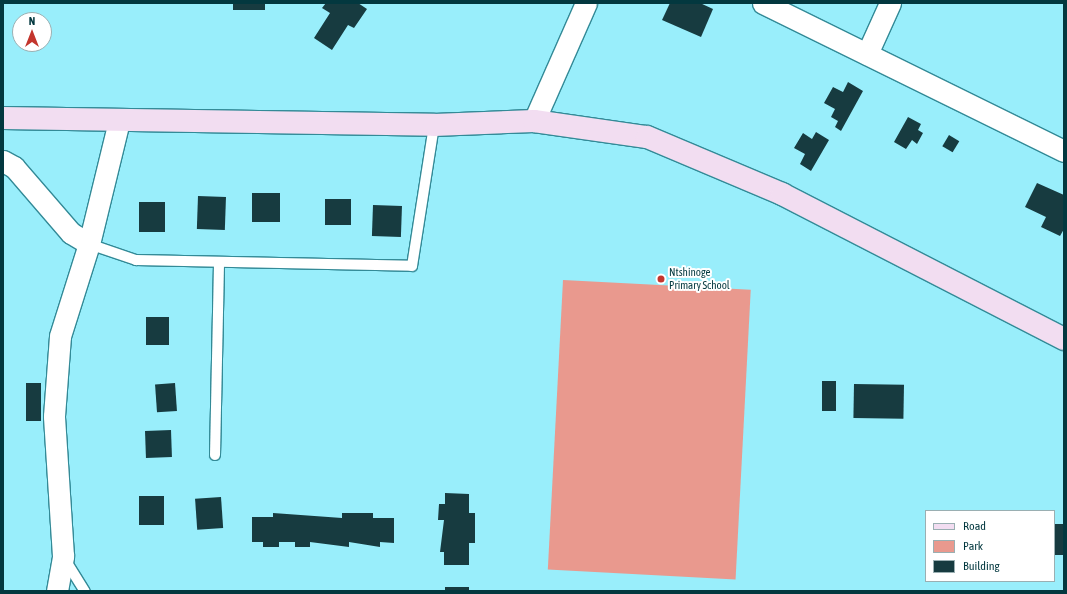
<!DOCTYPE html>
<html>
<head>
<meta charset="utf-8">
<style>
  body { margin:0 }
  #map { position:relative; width:1067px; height:594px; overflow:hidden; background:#99eefb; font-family:"Asap Condensed",sans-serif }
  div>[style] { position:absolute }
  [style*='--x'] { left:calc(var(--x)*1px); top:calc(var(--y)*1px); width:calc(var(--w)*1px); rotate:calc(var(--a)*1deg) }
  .green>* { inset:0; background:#e9998e; transform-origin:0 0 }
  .building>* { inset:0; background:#173b40; transform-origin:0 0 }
  .roads { filter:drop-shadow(1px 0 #338a97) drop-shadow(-1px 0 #338a97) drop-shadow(0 1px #338a97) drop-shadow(0 -1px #338a97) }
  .lane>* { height:10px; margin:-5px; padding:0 5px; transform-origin:5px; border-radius:5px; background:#fff }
  .street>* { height:21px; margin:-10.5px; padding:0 10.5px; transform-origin:10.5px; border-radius:10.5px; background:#fff }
  .secondary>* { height:22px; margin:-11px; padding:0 11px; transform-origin:11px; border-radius:11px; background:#f2ddf1 }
  .dots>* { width:11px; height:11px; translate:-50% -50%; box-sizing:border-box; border:2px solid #fff; border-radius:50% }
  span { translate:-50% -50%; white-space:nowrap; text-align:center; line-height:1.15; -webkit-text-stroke:4px #fff; paint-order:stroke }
  .poi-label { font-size:11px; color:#03383f }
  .left { translate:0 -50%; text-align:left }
  .frame { position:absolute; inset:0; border:4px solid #03383f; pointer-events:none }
  .legend { position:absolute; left:925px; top:510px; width:130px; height:72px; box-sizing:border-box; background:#fff; border:1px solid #9aafb2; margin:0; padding:5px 7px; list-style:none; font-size:12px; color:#03383f }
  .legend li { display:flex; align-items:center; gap:8px; height:20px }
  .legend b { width:20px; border:1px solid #9aafb2 }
  .north { position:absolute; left:12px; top:12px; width:40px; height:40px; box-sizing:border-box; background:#fff; border:1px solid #9aafb2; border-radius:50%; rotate:0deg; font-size:11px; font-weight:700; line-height:16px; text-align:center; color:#03383f }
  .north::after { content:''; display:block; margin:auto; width:14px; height:18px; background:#c3352d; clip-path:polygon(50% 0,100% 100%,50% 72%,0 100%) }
</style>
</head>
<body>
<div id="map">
  <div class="green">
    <div style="left:563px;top:280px;width:188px;height:290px;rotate:3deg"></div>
  </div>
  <div class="building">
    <div style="left:233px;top:3px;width:32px;height:7px"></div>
    <div style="clip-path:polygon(326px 3px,358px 3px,367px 9px,354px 28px,348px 25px,332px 50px,314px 38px,330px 13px,322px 8px)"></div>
    <div style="clip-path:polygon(670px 3px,700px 3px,713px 9px,701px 37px,662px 20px)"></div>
    <div style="clip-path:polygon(848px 82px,863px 91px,841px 131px,835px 127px,838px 121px,831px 117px,835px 109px,824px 103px,833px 87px,843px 92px)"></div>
    <div style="clip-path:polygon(908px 117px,921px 124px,918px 130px,923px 133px,917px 144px,912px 140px,906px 149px,894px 142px)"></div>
    <div style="clip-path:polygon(816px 132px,829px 140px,811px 171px,800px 164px,805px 154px,794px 148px,803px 133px,812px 139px)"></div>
    <div style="left:949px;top:135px;width:12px;height:13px;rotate:31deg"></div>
    <div style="clip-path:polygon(1037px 183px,1064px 195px,1064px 229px,1060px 236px,1041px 227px,1046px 217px,1025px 207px)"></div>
    <div style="left:252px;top:193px;width:28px;height:29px"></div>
    <div style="left:198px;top:196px;width:28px;height:33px;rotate:2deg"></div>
    <div style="left:325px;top:199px;width:26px;height:26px"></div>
    <div style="left:139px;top:202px;width:26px;height:30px"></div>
    <div style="left:373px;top:205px;width:29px;height:31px;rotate:2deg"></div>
    <div style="left:146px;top:317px;width:23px;height:28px"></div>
    <div style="left:822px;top:381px;width:14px;height:30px"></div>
    <div style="left:26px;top:383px;width:15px;height:38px"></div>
    <div style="left:175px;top:383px;width:28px;height:20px;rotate:86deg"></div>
    <div style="left:854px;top:384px;width:50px;height:34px;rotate:1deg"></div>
    <div style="left:171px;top:430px;width:27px;height:26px;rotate:88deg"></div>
    <div style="clip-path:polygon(445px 493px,469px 494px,469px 513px,475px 513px,475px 543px,469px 543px,469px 565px,444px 565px,444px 552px,440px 552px,444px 520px,438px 520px,439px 504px,445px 504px)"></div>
    <div style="left:139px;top:496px;width:25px;height:29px"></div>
    <div style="left:221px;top:497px;width:31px;height:26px;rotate:86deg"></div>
    <div style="clip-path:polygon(273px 513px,342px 518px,342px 513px,373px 513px,373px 518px,394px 518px,394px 543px,380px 542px,380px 547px,349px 542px,349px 547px,310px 542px,310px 547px,295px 547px,295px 542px,279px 542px,279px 547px,263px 547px,263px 542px,252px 542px,252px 517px,273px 517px)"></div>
    <div style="left:1054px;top:524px;width:10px;height:31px"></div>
    <div style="left:445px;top:587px;width:24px;height:4px"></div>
  </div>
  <div class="roads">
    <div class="lane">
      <div style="--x:89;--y:244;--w:50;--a:18.8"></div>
      <div style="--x:136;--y:260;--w:276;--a:1.2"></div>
      <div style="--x:412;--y:266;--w:143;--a:-81.1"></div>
      <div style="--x:215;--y:455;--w:192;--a:-88.8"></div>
      <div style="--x:64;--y:558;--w:39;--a:58"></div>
    </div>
    <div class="street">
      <div style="--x:763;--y:3;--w:335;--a:26.2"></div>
      <div style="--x:867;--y:54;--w:56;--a:-65.7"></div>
      <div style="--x:534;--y:121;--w:129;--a:-66.2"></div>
      <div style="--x:3;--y:161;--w:13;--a:29"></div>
      <div style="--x:14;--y:167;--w:87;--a:49.2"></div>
      <div style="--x:71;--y:233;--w:21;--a:31"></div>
      <div style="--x:57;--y:591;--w:36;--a:-80"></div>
      <div style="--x:63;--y:556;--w:140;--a:-93.7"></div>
      <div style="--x:54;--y:416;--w:80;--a:-85.7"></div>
      <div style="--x:60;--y:336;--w:96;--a:-72.5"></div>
      <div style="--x:89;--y:244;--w:127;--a:-76.3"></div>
    </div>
    <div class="secondary">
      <div style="--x:3;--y:118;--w:431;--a:0.9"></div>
      <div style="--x:434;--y:125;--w:100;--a:-2.3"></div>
      <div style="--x:534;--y:121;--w:114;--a:8.1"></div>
      <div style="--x:647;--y:137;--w:147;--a:22.9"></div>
      <div style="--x:782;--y:194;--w:317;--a:27.2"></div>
    </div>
  </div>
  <div class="dots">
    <div style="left:661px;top:279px;background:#c3352d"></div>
  </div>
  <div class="poi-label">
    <span class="left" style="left:669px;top:279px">Ntshinoge<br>Primary School</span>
  </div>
  <div class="frame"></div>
  <ul class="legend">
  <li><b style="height:5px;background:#f2ddf1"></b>Road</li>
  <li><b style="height:11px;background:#e9998e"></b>Park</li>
  <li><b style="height:11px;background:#173b40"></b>Building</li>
  </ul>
  <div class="north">N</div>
</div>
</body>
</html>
